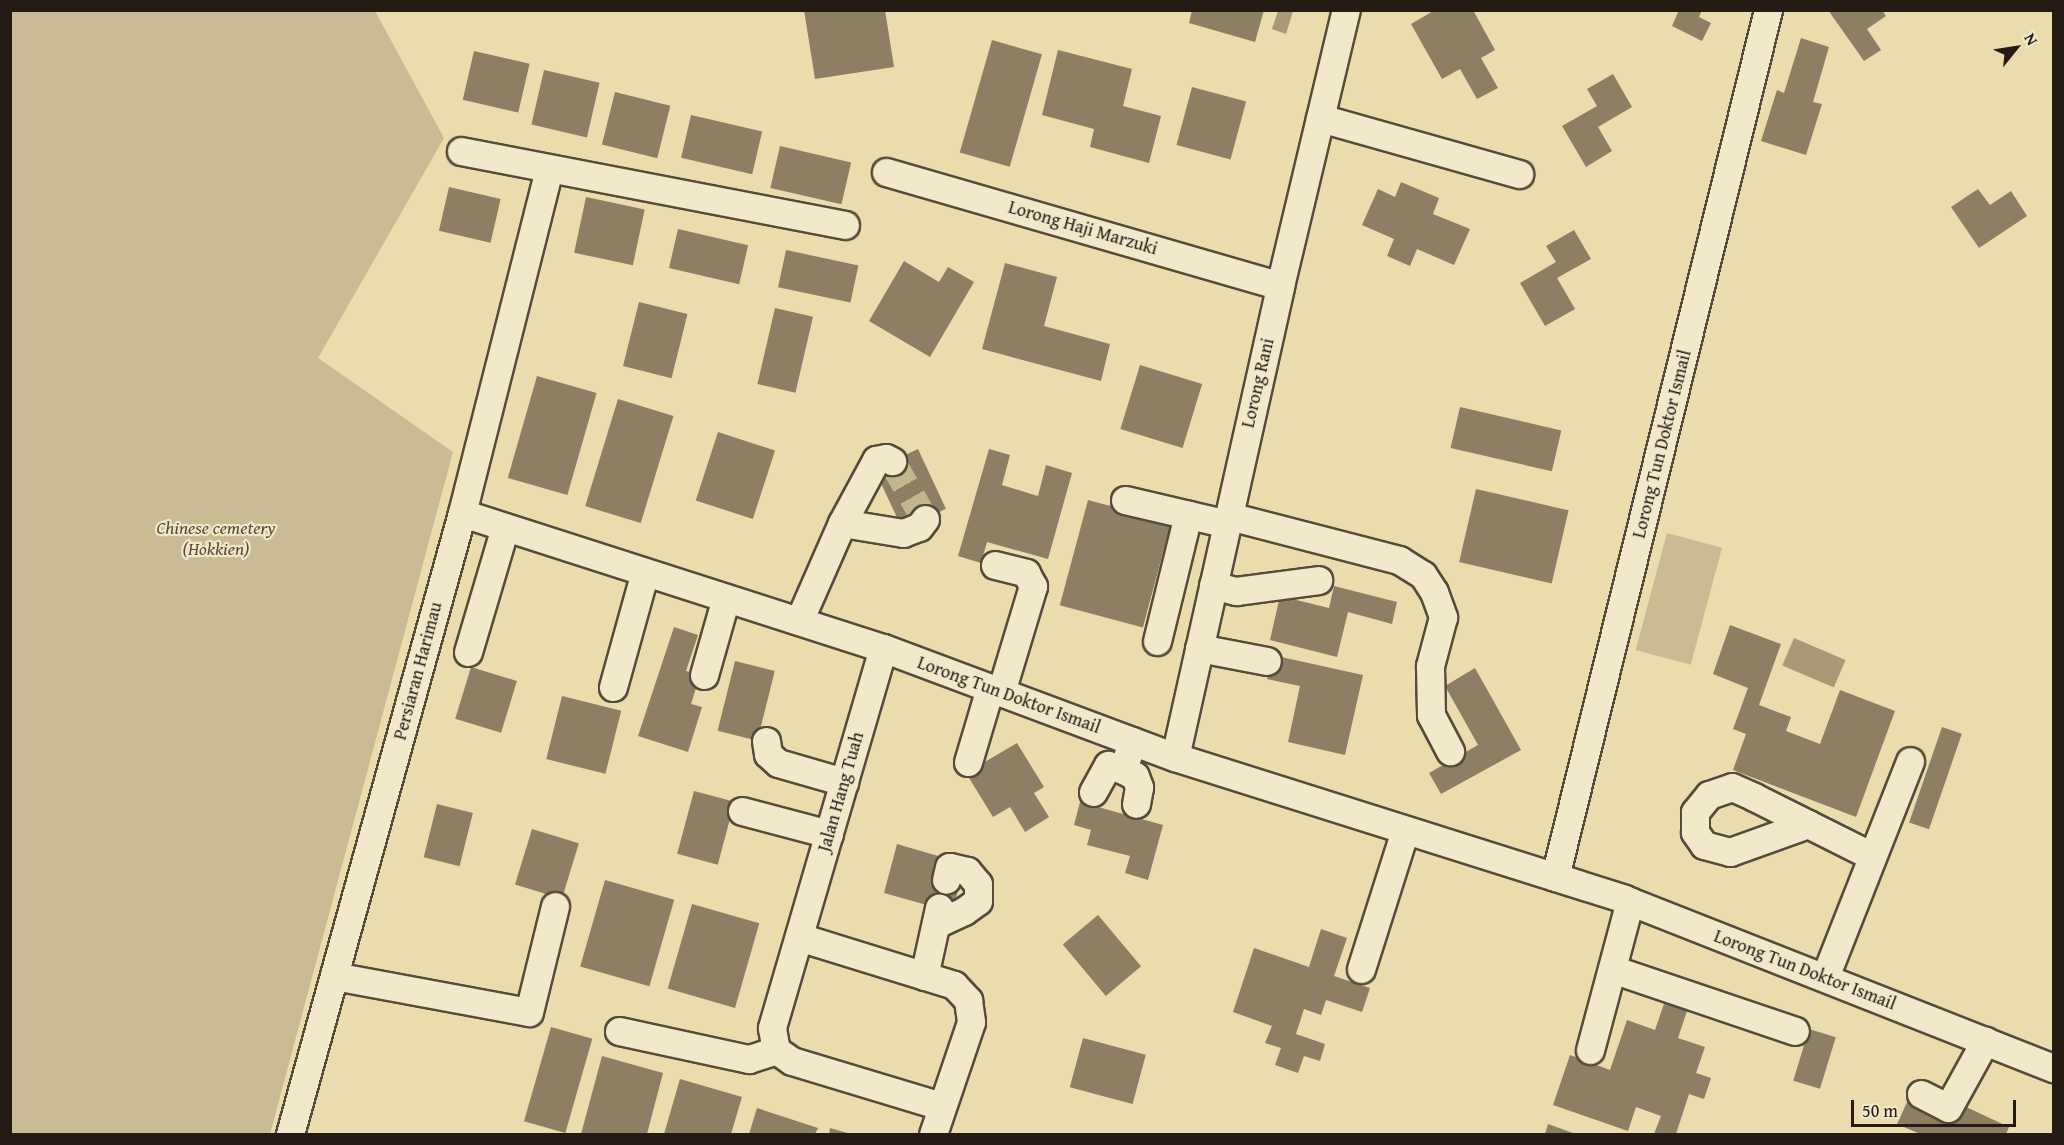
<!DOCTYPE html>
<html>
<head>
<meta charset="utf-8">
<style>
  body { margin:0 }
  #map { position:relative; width:2064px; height:1145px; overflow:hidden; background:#ebdcad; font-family:"Gentium Book Plus",serif }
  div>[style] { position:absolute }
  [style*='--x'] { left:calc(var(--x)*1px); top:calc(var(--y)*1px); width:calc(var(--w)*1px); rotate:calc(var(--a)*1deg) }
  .green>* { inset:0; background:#c9bb93; transform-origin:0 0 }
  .water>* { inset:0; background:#a89a79; transform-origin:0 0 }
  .building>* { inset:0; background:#8c7f64; transform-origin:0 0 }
  .minor-tunnel>* { height:27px; margin-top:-13.5px; transform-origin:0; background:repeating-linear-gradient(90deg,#c3b58e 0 27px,transparent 0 41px) }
  .roads { filter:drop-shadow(2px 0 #564b3a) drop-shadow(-2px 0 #564b3a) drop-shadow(0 2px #564b3a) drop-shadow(0 -2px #564b3a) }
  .minor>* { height:27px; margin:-13.5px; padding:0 13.5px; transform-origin:13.5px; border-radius:13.5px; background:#f2e8ca }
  span { translate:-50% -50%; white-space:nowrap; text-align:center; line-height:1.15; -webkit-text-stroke:4.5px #f2e8ca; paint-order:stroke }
  .street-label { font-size:18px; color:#251b14 }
  .park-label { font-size:18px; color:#564b3a; font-style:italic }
  .frame { position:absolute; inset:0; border:12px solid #251b14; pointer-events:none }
  .north { position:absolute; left:1986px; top:18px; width:60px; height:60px; -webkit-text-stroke:4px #f2e8ca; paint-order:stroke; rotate:60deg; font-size:16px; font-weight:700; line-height:24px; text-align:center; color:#251b14 }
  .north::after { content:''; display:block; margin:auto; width:21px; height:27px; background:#251b14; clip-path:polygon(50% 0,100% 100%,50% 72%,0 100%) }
  .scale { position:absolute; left:1851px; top:1100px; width:165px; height:27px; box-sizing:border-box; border:3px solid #251b14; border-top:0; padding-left:8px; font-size:18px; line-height:21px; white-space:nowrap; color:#251b14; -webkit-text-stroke:4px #f2e8ca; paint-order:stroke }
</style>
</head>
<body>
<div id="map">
  <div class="green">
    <div style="clip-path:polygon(10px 11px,375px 11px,444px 138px,318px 358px,453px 452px,270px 1134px,11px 1134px)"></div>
    <div style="left:1667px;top:533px;width:57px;height:121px;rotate:15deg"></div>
  </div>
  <div class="water">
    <div style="clip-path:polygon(1278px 11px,1293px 11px,1286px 34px,1272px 29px)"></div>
    <div style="left:1794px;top:638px;width:56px;height:30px;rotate:23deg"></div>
  </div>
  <div class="building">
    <div style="clip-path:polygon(804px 10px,885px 10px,894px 67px,815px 79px)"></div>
    <div style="clip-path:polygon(1192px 10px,1264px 10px,1255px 42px,1189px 23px)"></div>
    <div style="clip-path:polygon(1435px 10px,1473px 10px,1495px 50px,1481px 58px,1498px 88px,1477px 99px,1460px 69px,1442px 79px,1411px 24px)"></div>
    <div style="clip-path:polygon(1679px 10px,1702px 10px,1699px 17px,1711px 23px,1702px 41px,1672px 26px)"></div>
    <div style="clip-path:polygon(1828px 10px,1882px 10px,1886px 16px,1867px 29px,1881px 50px,1864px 61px)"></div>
    <div style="clip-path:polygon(1801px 38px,1829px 47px,1813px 102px,1822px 104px,1806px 155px,1761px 141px,1777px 90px,1784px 93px)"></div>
    <div style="left:992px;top:40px;width:52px;height:117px;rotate:16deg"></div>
    <div style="clip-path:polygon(1058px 50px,1132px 69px,1123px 106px,1161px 116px,1149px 163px,1090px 147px,1094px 129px,1042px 115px)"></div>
    <div style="left:474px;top:51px;width:57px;height:50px;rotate:13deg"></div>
    <div style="left:544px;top:70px;width:57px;height:56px;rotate:13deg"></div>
    <div style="clip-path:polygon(1613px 74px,1632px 107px,1598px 127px,1612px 151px,1586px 167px,1562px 126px,1597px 106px,1587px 89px)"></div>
    <div style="left:1192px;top:87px;width:56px;height:60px;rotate:15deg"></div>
    <div style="left:615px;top:92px;width:57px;height:54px;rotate:14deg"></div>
    <div style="left:691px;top:115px;width:73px;height:44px;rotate:13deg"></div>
    <div style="left:780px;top:146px;width:73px;height:43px;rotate:13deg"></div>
    <div style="clip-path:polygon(1401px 182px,1439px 198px,1433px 214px,1470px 229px,1454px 265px,1417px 249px,1410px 266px,1387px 256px,1394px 239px,1362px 225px,1378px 189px,1395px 197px)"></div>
    <div style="left:449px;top:187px;width:53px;height:45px;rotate:13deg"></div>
    <div style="clip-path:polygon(1978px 189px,1990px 205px,2011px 191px,2027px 216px,1979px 248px,1951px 207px)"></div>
    <div style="left:586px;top:197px;width:60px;height:57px;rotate:12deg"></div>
    <div style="left:678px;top:229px;width:72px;height:40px;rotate:13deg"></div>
    <div style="clip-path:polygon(1574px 230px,1591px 259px,1557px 278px,1575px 309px,1545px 326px,1520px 283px,1556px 262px,1546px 246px)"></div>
    <div style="left:786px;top:250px;width:74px;height:38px;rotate:12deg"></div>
    <div style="clip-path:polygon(904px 261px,939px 282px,948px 267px,974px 282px,930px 357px,869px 321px)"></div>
    <div style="clip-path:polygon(1005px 263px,1057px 277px,1044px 326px,1110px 344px,1101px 381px,982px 349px)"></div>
    <div style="left:639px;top:302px;width:50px;height:66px;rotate:14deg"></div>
    <div style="left:775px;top:308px;width:39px;height:78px;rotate:13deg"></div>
    <div style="left:1140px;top:365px;width:65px;height:67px;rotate:17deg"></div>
    <div style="left:537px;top:376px;width:62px;height:106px;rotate:16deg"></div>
    <div style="left:618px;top:399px;width:58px;height:112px;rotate:17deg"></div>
    <div style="left:1460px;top:407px;width:104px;height:42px;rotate:13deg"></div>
    <div style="left:718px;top:432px;width:60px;height:72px;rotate:18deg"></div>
    <div style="left:918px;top:449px;width:66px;height:48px;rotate:65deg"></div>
    <div style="clip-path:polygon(989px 449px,1010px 455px,1002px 485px,1038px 496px,1046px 465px,1072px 473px,1048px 559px,987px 542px,981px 563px,958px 556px)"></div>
    <div style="left:1476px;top:489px;width:95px;height:75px;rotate:13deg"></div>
    <div style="left:1088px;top:500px;width:86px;height:109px;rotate:15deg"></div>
    <div style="clip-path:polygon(1334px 586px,1397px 602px,1392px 624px,1348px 612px,1337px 657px,1270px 640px,1280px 596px,1329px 608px)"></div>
    <div style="clip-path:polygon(1730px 625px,1781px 644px,1759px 705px,1791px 717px,1786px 731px,1820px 744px,1840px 690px,1895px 711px,1856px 817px,1733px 770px,1746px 734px,1733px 729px,1748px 688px,1713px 674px)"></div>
    <div style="clip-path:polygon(674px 627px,698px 635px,686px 671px,700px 675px,691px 704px,702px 707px,688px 752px,638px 736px)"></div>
    <div style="clip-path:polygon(1272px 655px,1363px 675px,1345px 755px,1288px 742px,1300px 686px,1267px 679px)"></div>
    <div style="left:735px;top:661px;width:41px;height:72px;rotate:14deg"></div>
    <div style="left:471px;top:667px;width:48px;height:54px;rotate:17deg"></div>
    <div style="clip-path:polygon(1475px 668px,1521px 750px,1441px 794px,1429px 773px,1478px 745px,1445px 686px)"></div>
    <div style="left:562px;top:696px;width:61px;height:65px;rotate:14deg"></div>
    <div style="left:1942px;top:727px;width:21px;height:101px;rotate:19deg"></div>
    <div style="clip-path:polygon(1017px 743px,1044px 787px,1034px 793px,1049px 817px,1025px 832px,1010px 807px,993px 817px,966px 773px)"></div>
    <div style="left:694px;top:791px;width:42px;height:65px;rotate:15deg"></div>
    <div style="clip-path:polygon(1080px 802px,1163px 825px,1148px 880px,1125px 873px,1130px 856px,1087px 845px,1091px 830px,1074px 825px)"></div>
    <div style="left:437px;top:804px;width:37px;height:55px;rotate:14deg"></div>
    <div style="left:532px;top:829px;width:49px;height:58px;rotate:17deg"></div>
    <div style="clip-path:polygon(897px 844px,945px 858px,940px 878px,960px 884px,952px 912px,884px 893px)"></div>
    <div style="left:605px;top:880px;width:72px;height:90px;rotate:16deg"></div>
    <div style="left:692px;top:904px;width:70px;height:88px;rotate:16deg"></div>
    <div style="left:1098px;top:915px;width:67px;height:46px;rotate:50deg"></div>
    <div style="clip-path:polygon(1321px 929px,1347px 938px,1334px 976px,1370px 988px,1362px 1012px,1326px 1000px,1321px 1015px,1304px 1009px,1296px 1034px,1325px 1044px,1320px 1061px,1304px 1056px,1298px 1073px,1275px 1065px,1281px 1048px,1265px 1043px,1272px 1026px,1233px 1012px,1254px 948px,1309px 967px)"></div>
    <div style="clip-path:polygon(1667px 995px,1690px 1002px,1678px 1038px,1705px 1047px,1696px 1073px,1711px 1078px,1704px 1099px,1689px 1094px,1676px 1134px,1654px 1134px,1661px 1116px,1636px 1107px,1628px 1131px,1553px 1105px,1570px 1055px,1610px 1070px,1627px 1020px,1655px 1030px)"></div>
    <div style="left:551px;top:1027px;width:43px;height:98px;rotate:16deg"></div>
    <div style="left:1809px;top:1029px;width:28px;height:54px;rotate:17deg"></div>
    <div style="left:1083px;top:1038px;width:65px;height:51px;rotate:15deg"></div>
    <div style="clip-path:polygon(602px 1056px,663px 1073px,647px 1134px,581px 1134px)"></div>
    <div style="clip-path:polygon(680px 1079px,742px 1097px,731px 1134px,664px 1134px)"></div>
    <div style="clip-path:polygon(1908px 1100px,1957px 1122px,1964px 1106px,2009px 1127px,2006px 1134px,1920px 1134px,1897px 1124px)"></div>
    <div style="clip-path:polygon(757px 1108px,818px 1128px,815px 1134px,749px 1134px)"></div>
    <div style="clip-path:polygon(1548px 1124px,1573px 1133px,1573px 1134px,1545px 1134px)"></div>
    <div style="clip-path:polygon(830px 1128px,851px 1134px,829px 1134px)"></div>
  </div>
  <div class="minor-tunnel">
    <div style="--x:892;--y:461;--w:67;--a:60.4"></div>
  </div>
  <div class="roads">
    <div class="minor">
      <div style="--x:1320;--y:118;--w:207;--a:15.7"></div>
      <div style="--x:461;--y:151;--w:391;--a:10.9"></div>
      <div style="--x:886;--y:172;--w:410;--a:16.1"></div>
      <div style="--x:1125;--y:500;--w:105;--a:13.2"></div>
      <div style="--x:462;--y:513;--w:442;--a:17.8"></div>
      <div style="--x:883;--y:648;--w:312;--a:20.5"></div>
      <div style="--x:1175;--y:757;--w:471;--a:17.5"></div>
      <div style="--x:1624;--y:899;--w:462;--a:21.5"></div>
      <div style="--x:1229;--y:516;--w:176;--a:14.5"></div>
      <div style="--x:1399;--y:560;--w:28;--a:32"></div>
      <div style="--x:1423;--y:575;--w:20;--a:57"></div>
      <div style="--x:1434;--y:592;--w:27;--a:70"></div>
      <div style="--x:1443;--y:617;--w:51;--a:104.9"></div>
      <div style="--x:1430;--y:666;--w:49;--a:88.8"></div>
      <div style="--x:1431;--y:715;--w:41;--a:62.2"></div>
      <div style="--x:842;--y:523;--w:62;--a:9.3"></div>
      <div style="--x:903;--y:533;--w:17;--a:-21"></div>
      <div style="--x:919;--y:527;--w:10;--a:-53"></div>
      <div style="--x:995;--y:565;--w:32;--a:14"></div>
      <div style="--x:1026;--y:573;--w:15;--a:62"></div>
      <div style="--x:1033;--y:586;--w:111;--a:106.8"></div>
      <div style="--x:1213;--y:585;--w:24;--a:15"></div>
      <div style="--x:1236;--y:591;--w:83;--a:-7.6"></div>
      <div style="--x:799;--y:621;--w:107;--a:-66.3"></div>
      <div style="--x:842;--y:523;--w:72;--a:-61.6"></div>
      <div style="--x:876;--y:460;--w:10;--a:-11"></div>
      <div style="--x:886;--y:458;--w:7;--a:27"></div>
      <div style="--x:1157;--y:641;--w:130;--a:-76.2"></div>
      <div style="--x:883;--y:648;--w:396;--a:106.3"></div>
      <div style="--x:772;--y:1028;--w:22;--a:80"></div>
      <div style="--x:776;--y:1050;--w:19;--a:35"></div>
      <div style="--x:792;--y:1061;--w:156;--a:16.8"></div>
      <div style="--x:1199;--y:648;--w:69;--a:10.8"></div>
      <div style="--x:468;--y:652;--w:130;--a:-73.5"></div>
      <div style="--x:704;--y:675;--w:80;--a:-74.1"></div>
      <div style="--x:613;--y:687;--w:119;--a:-74.5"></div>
      <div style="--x:766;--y:741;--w:13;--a:81"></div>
      <div style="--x:768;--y:754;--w:13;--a:42"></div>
      <div style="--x:778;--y:763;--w:69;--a:16.1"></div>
      <div style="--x:1132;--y:741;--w:30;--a:107"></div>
      <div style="--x:1123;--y:770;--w:13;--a:27"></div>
      <div style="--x:1135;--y:776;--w:12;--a:70"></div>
      <div style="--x:1139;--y:787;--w:17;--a:100"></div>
      <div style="--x:1175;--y:757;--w:483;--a:-77.4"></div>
      <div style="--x:1280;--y:286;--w:284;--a:-76.6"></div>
      <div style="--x:968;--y:762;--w:77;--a:-73.4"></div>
      <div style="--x:1093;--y:792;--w:31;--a:-61"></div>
      <div style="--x:1108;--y:765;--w:16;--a:18"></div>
      <div style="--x:742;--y:811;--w:90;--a:14.8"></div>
      <div style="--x:1808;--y:824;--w:83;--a:160.3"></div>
      <div style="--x:1730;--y:852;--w:27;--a:-165"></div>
      <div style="--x:1704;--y:845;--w:16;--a:-125"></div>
      <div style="--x:1695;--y:832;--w:20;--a:-90"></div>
      <div style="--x:1695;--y:812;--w:22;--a:-51"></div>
      <div style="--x:1709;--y:795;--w:24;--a:-19"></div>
      <div style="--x:1732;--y:787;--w:24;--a:24"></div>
      <div style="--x:1754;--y:797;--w:132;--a:26.6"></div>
      <div style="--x:1555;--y:877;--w:893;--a:-76.2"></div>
      <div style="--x:936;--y:924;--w:31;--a:-25"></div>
      <div style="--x:964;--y:911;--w:17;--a:-36"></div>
      <div style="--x:978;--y:901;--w:17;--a:-90"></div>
      <div style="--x:978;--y:884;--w:17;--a:-130"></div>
      <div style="--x:967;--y:871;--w:18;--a:-167"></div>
      <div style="--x:949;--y:867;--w:13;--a:103"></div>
      <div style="--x:799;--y:937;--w:162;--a:17.2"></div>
      <div style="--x:954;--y:985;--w:21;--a:47"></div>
      <div style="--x:968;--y:1000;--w:22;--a:82"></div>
      <div style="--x:971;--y:1022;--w:118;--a:108.7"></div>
      <div style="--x:1361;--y:969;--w:146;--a:-72.4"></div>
      <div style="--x:1612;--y:969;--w:193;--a:18.7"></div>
      <div style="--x:334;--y:976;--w:198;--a:10.5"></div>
      <div style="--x:529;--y:1012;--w:109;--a:-76.2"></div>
      <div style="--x:924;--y:976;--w:70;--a:-77.6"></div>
      <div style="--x:1825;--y:977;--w:232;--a:-68.5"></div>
      <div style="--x:619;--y:1031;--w:133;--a:12.2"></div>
      <div style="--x:749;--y:1059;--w:28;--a:-18"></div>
      <div style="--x:1590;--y:1050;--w:154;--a:-75"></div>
      <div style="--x:1921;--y:1094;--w:30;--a:27"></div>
      <div style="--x:1948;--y:1108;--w:77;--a:-61.1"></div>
      <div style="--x:290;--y:1134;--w:644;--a:-74.52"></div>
      <div style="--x:462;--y:513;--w:355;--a:-75.8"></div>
    </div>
  </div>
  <div class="street-label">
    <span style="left:1083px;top:228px;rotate:16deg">Lorong Haji Marzuki</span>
    <span style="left:1258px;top:383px;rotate:-77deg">Lorong Rani</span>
    <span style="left:1662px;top:444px;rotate:-76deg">Lorong Tun Doktor Ismail</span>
    <span style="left:418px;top:671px;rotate:-75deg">Persiaran Harimau</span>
    <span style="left:1009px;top:695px;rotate:20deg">Lorong Tun Doktor Ismail</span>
    <span style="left:841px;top:792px;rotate:-74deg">Jalan Hang Tuah</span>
    <span style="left:1805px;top:970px;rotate:21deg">Lorong Tun Doktor Ismail</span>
  </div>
  <div class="park-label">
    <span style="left:216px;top:539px">Chinese cemetery<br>(Hokkien)</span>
  </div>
  <div class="frame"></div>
  <div class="north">N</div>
  <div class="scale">50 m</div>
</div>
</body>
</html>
